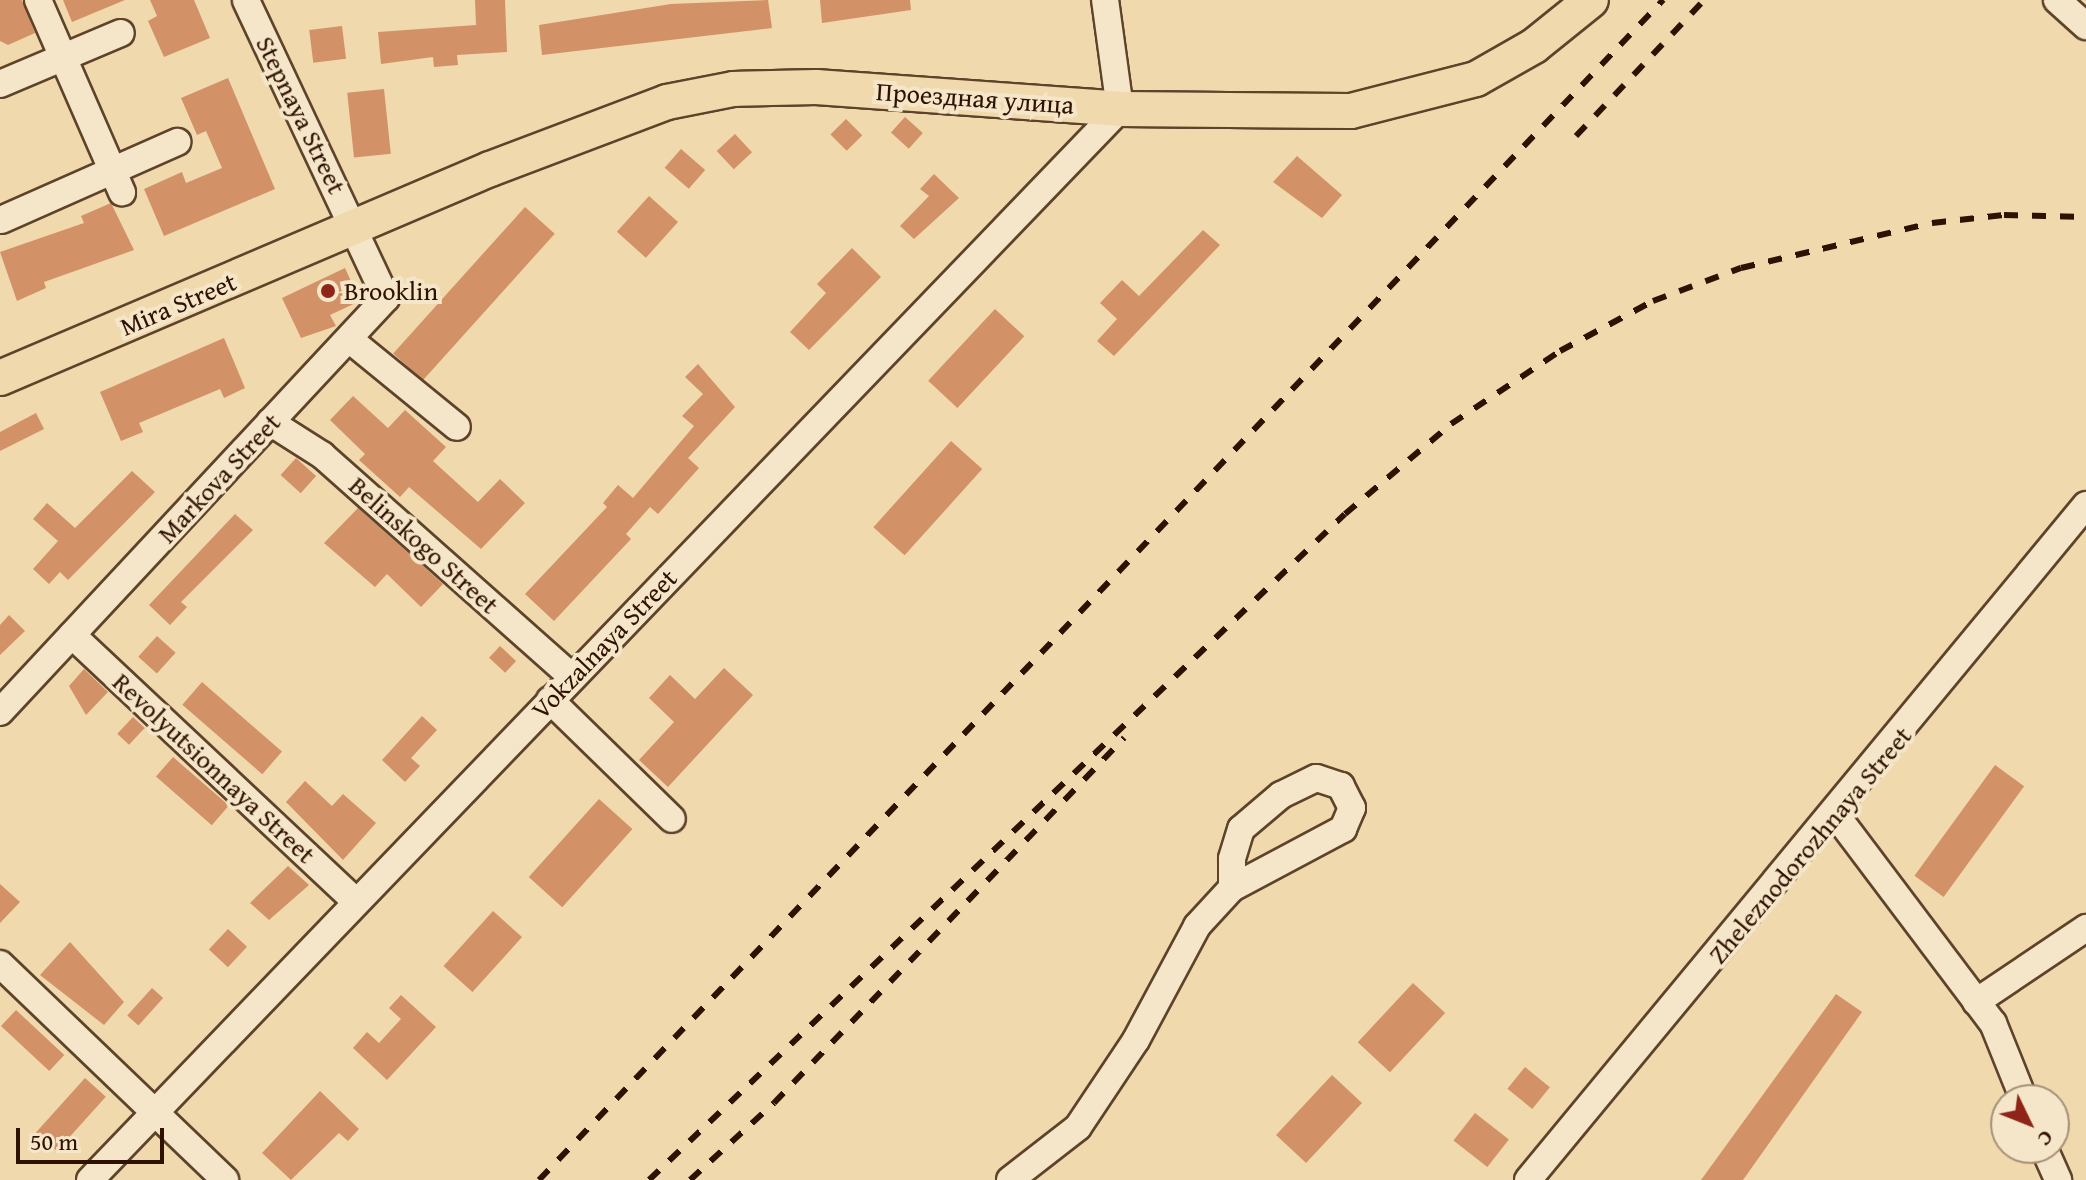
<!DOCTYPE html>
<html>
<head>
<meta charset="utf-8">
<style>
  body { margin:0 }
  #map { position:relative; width:2086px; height:1180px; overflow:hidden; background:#f0d9ac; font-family:"Gentium Book Plus",serif }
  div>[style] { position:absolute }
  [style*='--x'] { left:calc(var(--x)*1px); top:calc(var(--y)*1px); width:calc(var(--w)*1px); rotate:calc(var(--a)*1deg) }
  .building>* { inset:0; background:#d39167; transform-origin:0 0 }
  .roads { filter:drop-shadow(2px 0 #5e432b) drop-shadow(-2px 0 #5e432b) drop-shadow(0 2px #5e432b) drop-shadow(0 -2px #5e432b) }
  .minor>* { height:26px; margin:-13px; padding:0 13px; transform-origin:13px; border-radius:13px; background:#f5e6c9 }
  .major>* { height:34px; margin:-17px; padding:0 17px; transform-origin:17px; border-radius:17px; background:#f0d9ac }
  .rail>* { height:6px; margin-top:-3px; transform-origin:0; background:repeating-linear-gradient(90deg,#2e1100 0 14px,transparent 0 28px) }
  .dots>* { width:22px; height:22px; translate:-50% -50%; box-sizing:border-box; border:4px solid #f5e6c9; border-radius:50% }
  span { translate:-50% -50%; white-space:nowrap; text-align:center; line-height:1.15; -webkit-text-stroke:8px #f5e6c9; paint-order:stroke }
  .street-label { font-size:26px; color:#2e1100 }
  .poi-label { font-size:26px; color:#2e1100 }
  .left { translate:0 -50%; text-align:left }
  .north { position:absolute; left:1990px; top:1084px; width:80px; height:80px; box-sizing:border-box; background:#f5e6c9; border:2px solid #a59179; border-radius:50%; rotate:133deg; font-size:22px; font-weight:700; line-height:32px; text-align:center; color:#2e1100 }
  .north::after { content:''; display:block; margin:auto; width:28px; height:36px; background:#8f2418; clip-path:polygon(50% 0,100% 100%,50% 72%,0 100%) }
  .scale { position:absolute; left:16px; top:1128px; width:148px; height:36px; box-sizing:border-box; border:4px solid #2e1100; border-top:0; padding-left:10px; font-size:24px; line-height:28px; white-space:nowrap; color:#2e1100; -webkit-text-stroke:6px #f5e6c9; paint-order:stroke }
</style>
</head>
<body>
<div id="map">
  <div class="building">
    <div style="clip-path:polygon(0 0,22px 0,35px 33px,8px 45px,0 41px)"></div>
    <div style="clip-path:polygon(63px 0,125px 0,72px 22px)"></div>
    <div style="clip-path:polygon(150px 0,194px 0,210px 38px,164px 57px,148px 21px,157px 16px)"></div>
    <div style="clip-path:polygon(475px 0,505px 0,507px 52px,457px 55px,458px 65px,434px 67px,433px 57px,381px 64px,378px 32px,476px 25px)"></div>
    <div style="clip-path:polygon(768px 0,772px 28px,542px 55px,539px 25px,671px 4px)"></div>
    <div style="clip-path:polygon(820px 0,910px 0,911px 10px,822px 23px)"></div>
    <div style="left:342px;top:26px;width:33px;height:33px;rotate:83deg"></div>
    <div style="clip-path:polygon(228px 78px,275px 189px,164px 236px,144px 189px,182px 172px,186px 183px,222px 168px,206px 131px,197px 135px,181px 98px)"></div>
    <div style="left:384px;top:89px;width:65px;height:37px;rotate:84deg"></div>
    <div style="left:905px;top:117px;width:24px;height:21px;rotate:42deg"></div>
    <div style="left:846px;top:119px;width:23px;height:22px;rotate:45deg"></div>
    <div style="left:735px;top:134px;width:25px;height:25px;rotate:47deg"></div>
    <div style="left:681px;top:149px;width:32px;height:25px;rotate:41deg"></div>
    <div style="clip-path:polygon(1297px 156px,1342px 195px,1322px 218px,1273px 182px)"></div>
    <div style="clip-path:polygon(934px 174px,959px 198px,914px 239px,900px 226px,929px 196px,920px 189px)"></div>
    <div style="left:649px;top:196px;width:39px;height:48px;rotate:42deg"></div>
    <div style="clip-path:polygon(111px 203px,134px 250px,44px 282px,46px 288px,17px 301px,0 252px,84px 223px,81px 216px)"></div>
    <div style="left:525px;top:207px;width:40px;height:197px;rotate:42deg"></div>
    <div style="clip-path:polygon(1203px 230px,1220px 245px,1114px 356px,1097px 341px,1117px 319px,1100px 303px,1122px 280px,1139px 296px)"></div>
    <div style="clip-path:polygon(852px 248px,881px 277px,809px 350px,790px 332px,826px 293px,817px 284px)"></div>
    <div style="clip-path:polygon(345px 268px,360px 301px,330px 315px,336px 326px,301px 338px,282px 298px)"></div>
    <div style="left:995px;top:309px;width:40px;height:98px;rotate:43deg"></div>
    <div style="clip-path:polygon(224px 338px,245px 388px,224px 398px,220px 389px,139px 423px,143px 432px,121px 441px,100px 392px)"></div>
    <div style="clip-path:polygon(698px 364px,735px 407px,688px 458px,699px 468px,658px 514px,650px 507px,626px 534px,631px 539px,554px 621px,525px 594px,607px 507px,603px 503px,618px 485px,633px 498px,694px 426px,682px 416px,703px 394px,685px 377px)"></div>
    <div style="clip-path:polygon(353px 396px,388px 428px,405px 410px,446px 447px,433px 461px,478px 502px,500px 479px,525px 503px,481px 549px,409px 487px,400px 497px,359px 460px,365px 454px,330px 420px)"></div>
    <div style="clip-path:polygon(36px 413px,44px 429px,0 451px,0 432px)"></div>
    <div style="left:951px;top:441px;width:42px;height:116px;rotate:42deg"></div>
    <div style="left:296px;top:458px;width:27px;height:23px;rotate:42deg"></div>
    <div style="clip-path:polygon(132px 471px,155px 492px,68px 580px,60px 572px,49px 584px,33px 569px,58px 541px,33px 519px,47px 503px,75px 528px)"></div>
    <div style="clip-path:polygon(358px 508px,443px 584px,421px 607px,387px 574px,375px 587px,324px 543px)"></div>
    <div style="clip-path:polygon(235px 514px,253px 530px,181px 602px,187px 607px,170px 625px,149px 605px)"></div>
    <div style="clip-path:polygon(9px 615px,25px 631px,0 655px,0 625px)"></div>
    <div style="left:157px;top:636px;width:25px;height:28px;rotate:42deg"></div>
    <div style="left:500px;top:646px;width:22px;height:16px;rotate:43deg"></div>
    <div style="clip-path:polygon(724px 668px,753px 695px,668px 787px,639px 760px,674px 722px,649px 698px,670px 675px,695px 699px)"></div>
    <div style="clip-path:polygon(84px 669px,108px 692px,86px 715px,69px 686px)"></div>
    <div style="left:202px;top:682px;width:106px;height:30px;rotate:41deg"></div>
    <div style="clip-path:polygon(422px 716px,437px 730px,411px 758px,420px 766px,405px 782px,382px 760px)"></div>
    <div style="left:133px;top:717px;width:16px;height:23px;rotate:43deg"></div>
    <div style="left:173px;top:757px;width:74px;height:26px;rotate:41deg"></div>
    <div style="left:1995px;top:765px;width:36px;height:137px;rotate:36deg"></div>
    <div style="clip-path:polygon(305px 781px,332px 806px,343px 794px,376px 823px,343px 860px,286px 802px)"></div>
    <div style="left:599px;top:799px;width:45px;height:105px;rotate:42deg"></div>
    <div style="clip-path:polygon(288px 866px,309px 885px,269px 920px,250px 903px)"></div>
    <div style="clip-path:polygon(0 884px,20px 902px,0 923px)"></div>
    <div style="left:493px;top:911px;width:39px;height:74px;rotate:42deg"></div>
    <div style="left:228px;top:929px;width:26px;height:28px;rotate:43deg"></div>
    <div style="clip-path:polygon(70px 942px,124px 1002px,104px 1025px,40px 975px)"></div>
    <div style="left:1413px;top:983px;width:44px;height:81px;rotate:43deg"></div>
    <div style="left:152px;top:988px;width:15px;height:37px;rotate:42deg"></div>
    <div style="clip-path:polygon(1836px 994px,1862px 1012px,1743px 1180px,1701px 1180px)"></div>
    <div style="clip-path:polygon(401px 995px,436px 1027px,387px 1080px,353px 1048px,367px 1032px,379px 1043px,401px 1019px,389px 1008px)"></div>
    <div style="left:16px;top:1010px;width:66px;height:22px;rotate:43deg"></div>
    <div style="left:1525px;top:1067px;width:32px;height:28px;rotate:39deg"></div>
    <div style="left:1332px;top:1075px;width:41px;height:82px;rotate:43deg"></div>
    <div style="left:85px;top:1078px;width:28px;height:73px;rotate:42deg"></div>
    <div style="clip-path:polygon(320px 1091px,359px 1129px,348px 1141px,339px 1133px,291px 1180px,262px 1153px)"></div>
    <div style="left:1475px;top:1113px;width:43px;height:35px;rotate:38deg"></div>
  </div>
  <div class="roads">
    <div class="minor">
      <div style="--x:38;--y:0;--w:210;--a:66.4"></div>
      <div style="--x:2057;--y:0;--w:39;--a:42"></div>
      <div style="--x:0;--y:84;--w:131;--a:-22.9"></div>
      <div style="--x:1;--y:220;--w:193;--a:-23.9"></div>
      <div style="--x:349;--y:339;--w:139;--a:39.2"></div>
      <div style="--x:270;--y:422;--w:62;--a:32.4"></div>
      <div style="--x:322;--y:455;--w:334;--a:41.6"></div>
      <div style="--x:72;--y:635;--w:390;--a:43.2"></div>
      <div style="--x:550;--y:700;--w:170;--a:44.3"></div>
      <div style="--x:0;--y:712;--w:566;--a:-47"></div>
      <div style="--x:386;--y:298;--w:329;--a:-115.2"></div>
      <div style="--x:1836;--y:815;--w:261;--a:53"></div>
      <div style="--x:1993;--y:1023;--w:83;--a:68.1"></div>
      <div style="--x:0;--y:964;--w:312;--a:43.8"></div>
      <div style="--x:1976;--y:1002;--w:133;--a:-33.9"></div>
      <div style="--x:2044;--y:1148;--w:35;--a:66"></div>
      <div style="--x:90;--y:1180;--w:1486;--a:-46.12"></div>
      <div style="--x:1120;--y:109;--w:110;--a:-97.8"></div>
      <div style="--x:1010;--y:1180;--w:86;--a:-37.9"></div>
      <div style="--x:1078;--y:1127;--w:105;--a:-56.3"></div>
      <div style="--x:1136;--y:1040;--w:129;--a:-61.8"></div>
      <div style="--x:1197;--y:926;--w:52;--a:-47.4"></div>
      <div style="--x:1232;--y:888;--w:126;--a:-28"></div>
      <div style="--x:1343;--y:829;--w:23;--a:-67"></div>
      <div style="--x:1352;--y:808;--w:25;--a:-117"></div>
      <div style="--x:1341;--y:786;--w:26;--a:-162"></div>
      <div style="--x:1316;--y:778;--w:39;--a:154"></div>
      <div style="--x:1281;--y:795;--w:52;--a:139.6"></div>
      <div style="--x:1241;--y:829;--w:31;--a:107"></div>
      <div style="--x:1232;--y:859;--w:29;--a:90"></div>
      <div style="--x:1528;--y:1180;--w:876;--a:-50.42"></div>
    </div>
    <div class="major">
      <div style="--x:0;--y:378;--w:533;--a:-23.1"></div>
      <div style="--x:490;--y:169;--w:189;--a:-20.7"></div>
      <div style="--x:667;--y:102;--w:67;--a:-11.1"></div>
      <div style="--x:733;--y:89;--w:83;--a:-1.4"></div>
      <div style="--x:816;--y:87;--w:305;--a:4.1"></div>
      <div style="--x:1120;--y:109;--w:231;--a:0.5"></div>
      <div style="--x:1351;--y:111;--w:129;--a:-14.4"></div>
      <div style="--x:1476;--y:79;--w:67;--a:-29.6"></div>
      <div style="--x:1534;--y:46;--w:73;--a:-38.9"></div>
    </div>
  </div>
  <div class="rail">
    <div style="--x:1576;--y:136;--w:187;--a:-46.7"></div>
    <div style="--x:539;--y:1180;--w:1630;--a:-46.39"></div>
    <div style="--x:649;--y:1180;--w:963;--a:-43.74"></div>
    <div style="--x:1345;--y:514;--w:139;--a:-40.3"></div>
    <div style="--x:1451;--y:424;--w:131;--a:-33.8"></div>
    <div style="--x:1560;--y:351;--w:106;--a:-28.3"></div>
    <div style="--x:1653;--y:301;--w:94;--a:-20.6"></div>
    <div style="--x:1741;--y:268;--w:196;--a:-13.3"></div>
    <div style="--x:1932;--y:223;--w:72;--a:-6.3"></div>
    <div style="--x:2004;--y:215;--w:82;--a:1.4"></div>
    <div style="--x:690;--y:1180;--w:114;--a:-42.5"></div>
    <div style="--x:774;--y:1103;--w:506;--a:-46.2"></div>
  </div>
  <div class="dots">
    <div style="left:328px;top:291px;background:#8f2418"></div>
  </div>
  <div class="street-label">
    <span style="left:975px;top:98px;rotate:4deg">Проездная улица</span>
    <span style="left:301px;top:115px;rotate:64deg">Stepnaya Street</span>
    <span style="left:178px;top:304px;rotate:-23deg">Mira Street</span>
    <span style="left:219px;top:478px;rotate:-47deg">Markova Street</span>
    <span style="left:424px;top:545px;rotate:42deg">Belinskogo Street</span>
    <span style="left:604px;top:644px;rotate:-46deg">Vokzalnaya Street</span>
    <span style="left:214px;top:768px;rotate:43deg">Revolyutsionnaya Street</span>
    <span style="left:1810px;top:845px;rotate:-50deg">Zheleznodorozhnaya Street</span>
  </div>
  <div class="poi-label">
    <span class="left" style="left:344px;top:291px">Brooklin</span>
  </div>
  <div class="north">С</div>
  <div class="scale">50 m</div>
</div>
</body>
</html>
